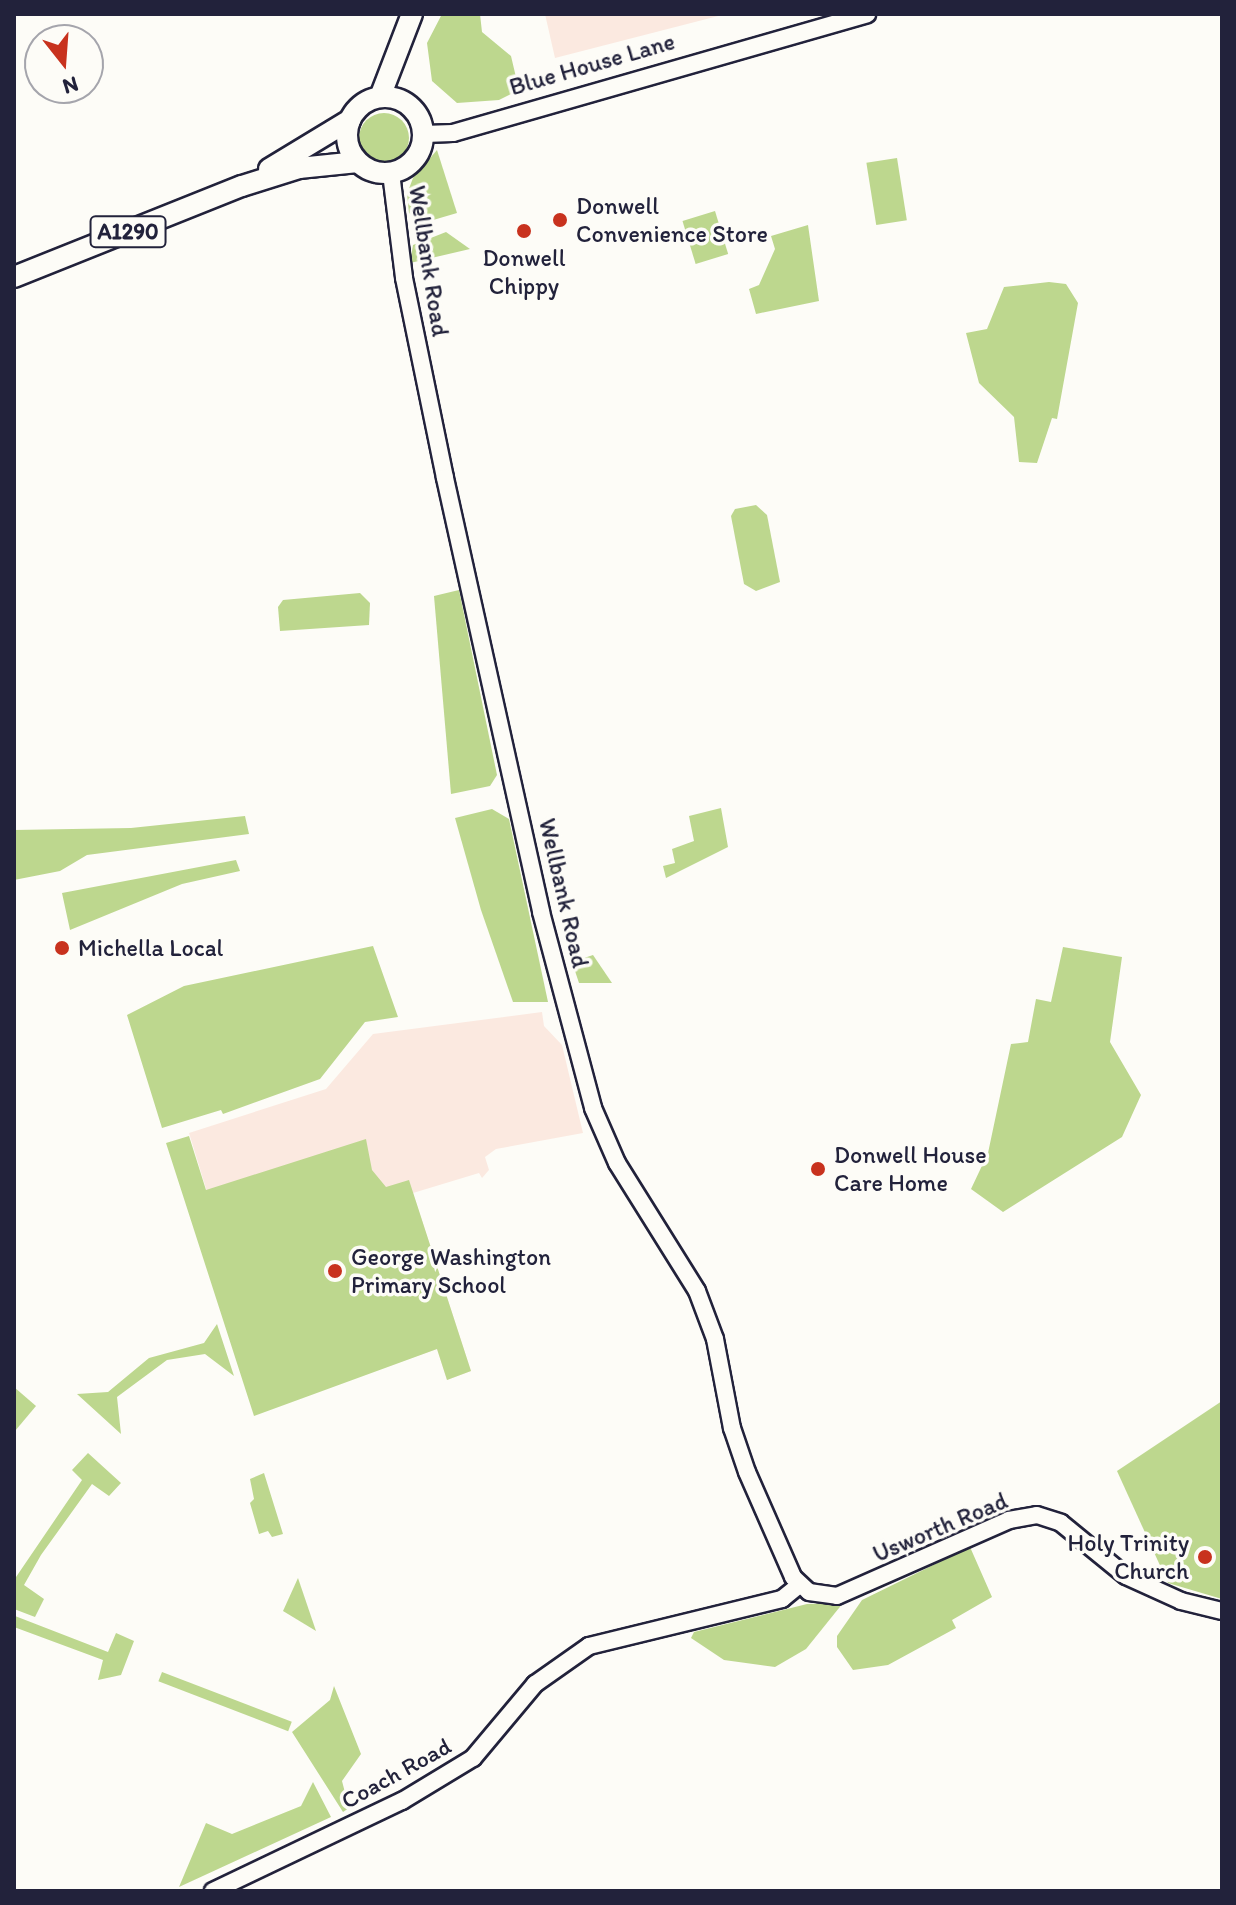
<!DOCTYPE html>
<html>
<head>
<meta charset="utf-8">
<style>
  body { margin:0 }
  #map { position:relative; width:1236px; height:1905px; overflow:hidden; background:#fdfcf7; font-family:Itim,sans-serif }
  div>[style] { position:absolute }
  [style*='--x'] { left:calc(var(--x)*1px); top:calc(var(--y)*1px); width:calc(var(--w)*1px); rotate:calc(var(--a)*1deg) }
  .built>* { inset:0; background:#fbe9e0 }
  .green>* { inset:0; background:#bdd78e; transform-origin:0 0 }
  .round { border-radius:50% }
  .roads { filter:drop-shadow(2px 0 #22223b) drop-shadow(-2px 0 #22223b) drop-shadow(0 2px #22223b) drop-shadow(0 -2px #22223b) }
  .minor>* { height:16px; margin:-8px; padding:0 8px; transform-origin:8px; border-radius:8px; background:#fdfcf7 }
  .major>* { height:20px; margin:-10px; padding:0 10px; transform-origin:10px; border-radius:10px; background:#fdfcf7 }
  .major>.ring { margin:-10px; padding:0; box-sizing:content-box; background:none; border:20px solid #fdfcf7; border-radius:50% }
  .dots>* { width:22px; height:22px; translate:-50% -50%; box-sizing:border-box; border:4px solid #fdfcf7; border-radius:50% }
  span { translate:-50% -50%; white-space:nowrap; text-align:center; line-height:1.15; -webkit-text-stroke:7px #fdfcf7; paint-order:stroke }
  .shield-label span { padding:2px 6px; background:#fdfcf7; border:2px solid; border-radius:6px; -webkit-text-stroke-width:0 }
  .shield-label { font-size:22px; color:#22223b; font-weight:700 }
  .street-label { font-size:24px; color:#22223b }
  .poi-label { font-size:24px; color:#22223b }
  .left { translate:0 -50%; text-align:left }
  .right { translate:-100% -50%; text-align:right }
  .frame { position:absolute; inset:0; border:16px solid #22223b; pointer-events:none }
  .north { position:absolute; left:24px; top:24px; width:80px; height:80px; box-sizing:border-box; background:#fdfcf7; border:2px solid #a5a5ac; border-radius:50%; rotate:163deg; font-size:22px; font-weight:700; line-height:32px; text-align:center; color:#22223b }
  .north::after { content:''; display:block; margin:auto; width:28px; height:36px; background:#c8321e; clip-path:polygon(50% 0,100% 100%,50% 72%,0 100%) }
</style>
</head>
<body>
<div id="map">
  <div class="built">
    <div style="clip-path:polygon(545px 14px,726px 14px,555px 58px)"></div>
    <div style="clip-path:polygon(542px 1012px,544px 1026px,562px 1045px,583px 1133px,496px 1149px,485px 1157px,489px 1170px,482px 1178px,479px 1173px,413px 1193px,471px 1371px,447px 1380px,437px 1349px,273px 1407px,189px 1133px,326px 1089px,373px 1034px)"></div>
  </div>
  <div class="green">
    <div style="clip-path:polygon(442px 14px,480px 14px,482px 32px,511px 56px,519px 90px,499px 100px,457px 103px,432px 81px,427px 43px)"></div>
    <div class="round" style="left:359px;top:113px;width:50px;height:50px"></div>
    <div style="clip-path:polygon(437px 150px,457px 213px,423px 223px,409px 213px,407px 194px,413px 178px)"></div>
    <div style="left:897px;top:158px;width:63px;height:31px;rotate:81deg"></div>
    <div style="left:715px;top:211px;width:45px;height:34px;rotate:73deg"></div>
    <div style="clip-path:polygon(808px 225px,819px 301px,756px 314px,749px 289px,759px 285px,775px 249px,771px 236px)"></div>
    <div style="clip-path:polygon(446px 232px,470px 249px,410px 263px,413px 245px)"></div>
    <div style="clip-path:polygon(1049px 282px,1066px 284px,1078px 303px,1057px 419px,1052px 418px,1037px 463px,1019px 462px,1014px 417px,979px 383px,966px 333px,987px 329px,1004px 287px)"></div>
    <div style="clip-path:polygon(756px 505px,767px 515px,780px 582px,756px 591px,744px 584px,731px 516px,735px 509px)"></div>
    <div style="clip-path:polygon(459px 590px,497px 775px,490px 786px,451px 794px,434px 596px)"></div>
    <div style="clip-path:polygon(360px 593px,370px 603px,369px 625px,280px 631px,278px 607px,283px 600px)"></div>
    <div style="clip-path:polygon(721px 808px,728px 847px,666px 878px,663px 866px,675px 863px,672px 849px,694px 841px,689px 816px)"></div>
    <div style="clip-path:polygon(492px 809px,509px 819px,548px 1002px,513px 1002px,481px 910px,455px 818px)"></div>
    <div style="clip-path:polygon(245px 816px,249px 834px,87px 855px,60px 871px,14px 880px,14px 830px,131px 828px)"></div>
    <div style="clip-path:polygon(236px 860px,240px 871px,182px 884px,70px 930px,62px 893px)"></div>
    <div style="clip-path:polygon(373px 946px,398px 1017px,365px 1022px,320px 1079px,223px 1114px,221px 1110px,162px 1128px,127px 1015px,184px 986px)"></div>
    <div style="clip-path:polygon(1063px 947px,1122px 957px,1110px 1042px,1141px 1095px,1122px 1137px,1003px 1212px,971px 1189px,988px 1153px,1011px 1044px,1028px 1042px,1036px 999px,1051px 1002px)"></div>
    <div style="clip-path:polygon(593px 955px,612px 983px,579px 983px,572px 962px)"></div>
    <div style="clip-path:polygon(189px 1136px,206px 1190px,366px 1139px,372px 1170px,386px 1187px,409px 1180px,471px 1371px,447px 1380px,437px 1349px,254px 1416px,166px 1143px)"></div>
    <div style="clip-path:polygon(217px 1324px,234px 1376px,205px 1354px,167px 1360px,117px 1397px,121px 1434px,77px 1394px,108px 1392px,149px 1358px,204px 1343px)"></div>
    <div style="clip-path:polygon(14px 1387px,36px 1406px,15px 1431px,14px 1430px)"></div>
    <div style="clip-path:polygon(1222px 1401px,1222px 1599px,1168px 1583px,1117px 1471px)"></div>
    <div style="clip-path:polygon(88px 1453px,121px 1483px,109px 1496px,92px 1484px,41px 1555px,24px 1585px,44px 1599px,35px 1617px,14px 1609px,14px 1580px,82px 1480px,72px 1470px)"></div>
    <div style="clip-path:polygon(264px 1473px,283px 1534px,272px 1537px,268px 1531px,259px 1534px,250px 1503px,254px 1499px,250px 1479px)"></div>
    <div style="clip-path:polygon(970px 1547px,992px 1597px,952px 1620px,956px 1628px,888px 1665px,853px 1670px,837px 1647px,837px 1636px,862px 1600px)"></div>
    <div style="clip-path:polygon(298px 1578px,316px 1631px,283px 1611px)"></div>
    <div style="clip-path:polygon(843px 1603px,806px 1649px,775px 1667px,724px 1660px,691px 1638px,694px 1632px,807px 1604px)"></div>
    <div style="clip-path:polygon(15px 1616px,108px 1652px,116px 1633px,134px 1641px,121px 1675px,98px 1680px,103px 1660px,14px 1627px)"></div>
    <div style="left:162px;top:1672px;width:139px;height:10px;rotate:21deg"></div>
    <div style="clip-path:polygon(334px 1686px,361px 1754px,342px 1781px,349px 1808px,343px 1812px,292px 1732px,330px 1700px)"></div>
    <div style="clip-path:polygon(313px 1782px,331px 1817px,179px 1887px,206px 1823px,232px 1834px,301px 1806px)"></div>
  </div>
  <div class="roads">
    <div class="minor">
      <div style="--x:424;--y:134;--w:29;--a:-2"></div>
      <div style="--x:453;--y:133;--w:431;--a:-16"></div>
      <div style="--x:391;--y:173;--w:106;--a:82.9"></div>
      <div style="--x:404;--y:278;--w:204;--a:78.4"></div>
      <div style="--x:445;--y:478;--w:444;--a:77.5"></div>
      <div style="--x:541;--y:912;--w:203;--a:75.1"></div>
      <div style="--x:593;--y:1108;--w:60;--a:66.4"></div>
      <div style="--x:617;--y:1163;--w:151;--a:58"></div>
      <div style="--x:697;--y:1291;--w:51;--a:69.4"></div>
      <div style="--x:715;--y:1339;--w:91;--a:79.2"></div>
      <div style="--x:732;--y:1428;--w:46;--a:71.2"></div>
      <div style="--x:747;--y:1472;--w:115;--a:66.3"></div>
      <div style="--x:793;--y:1577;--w:22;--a:43"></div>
      <div style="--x:809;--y:1592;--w:28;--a:8"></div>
      <div style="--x:837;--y:1596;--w:188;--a:-23.8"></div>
      <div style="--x:1009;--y:1520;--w:28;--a:-10"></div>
      <div style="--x:1037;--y:1515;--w:25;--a:18"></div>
      <div style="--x:1061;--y:1523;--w:84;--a:39.2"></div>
      <div style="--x:1126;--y:1576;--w:60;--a:24.4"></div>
      <div style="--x:1181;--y:1601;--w:42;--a:13.7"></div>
      <div style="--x:213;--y:1891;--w:209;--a:-25.5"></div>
      <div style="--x:402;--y:1801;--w:83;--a:-31.2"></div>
      <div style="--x:473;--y:1758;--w:97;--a:-50"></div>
      <div style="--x:535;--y:1684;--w:66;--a:-35.1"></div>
      <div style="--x:589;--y:1646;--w:199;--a:-13.7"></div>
      <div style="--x:782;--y:1599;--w:22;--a:-39"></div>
    </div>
    <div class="major">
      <div class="ring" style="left:347px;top:97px;width:56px;height:56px"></div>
      <div style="--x:380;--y:97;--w:89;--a:-68.9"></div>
      <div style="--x:269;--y:169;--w:95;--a:-31.2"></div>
      <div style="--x:14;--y:277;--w:245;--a:-21.8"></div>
      <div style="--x:242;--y:186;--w:60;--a:-17.5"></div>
      <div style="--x:299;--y:168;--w:59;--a:-5.8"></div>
    </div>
  </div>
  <div class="dots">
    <div style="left:560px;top:220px;background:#c8321e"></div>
    <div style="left:524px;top:231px;background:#c8321e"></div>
    <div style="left:62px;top:948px;background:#c8321e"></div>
    <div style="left:818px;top:1169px;background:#c8321e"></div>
    <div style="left:335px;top:1271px;background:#c8321e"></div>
    <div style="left:1205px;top:1557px;background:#c8321e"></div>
  </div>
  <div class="shield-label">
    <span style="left:128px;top:232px">A1290</span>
  </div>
  <div class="street-label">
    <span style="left:592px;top:64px;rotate:-16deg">Blue House Lane</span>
    <span style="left:429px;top:261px;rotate:81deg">Wellbank Road</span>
    <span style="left:564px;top:893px;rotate:77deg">Wellbank Road</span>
    <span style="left:940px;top:1527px;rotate:-23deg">Usworth Road</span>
    <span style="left:396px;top:1773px;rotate:-29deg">Coach Road</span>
  </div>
  <div class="poi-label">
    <span class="left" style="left:576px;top:220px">Donwell<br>Convenience Store</span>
    <span style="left:524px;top:272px">Donwell<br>Chippy</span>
    <span class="left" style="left:78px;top:948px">Michella Local</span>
    <span class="left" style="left:834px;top:1169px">Donwell House<br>Care Home</span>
    <span class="left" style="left:351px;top:1271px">George Washington<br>Primary School</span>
    <span class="right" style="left:1189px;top:1557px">Holy Trinity<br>Church</span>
  </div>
  <div class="frame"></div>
  <div class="north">N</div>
</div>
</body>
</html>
